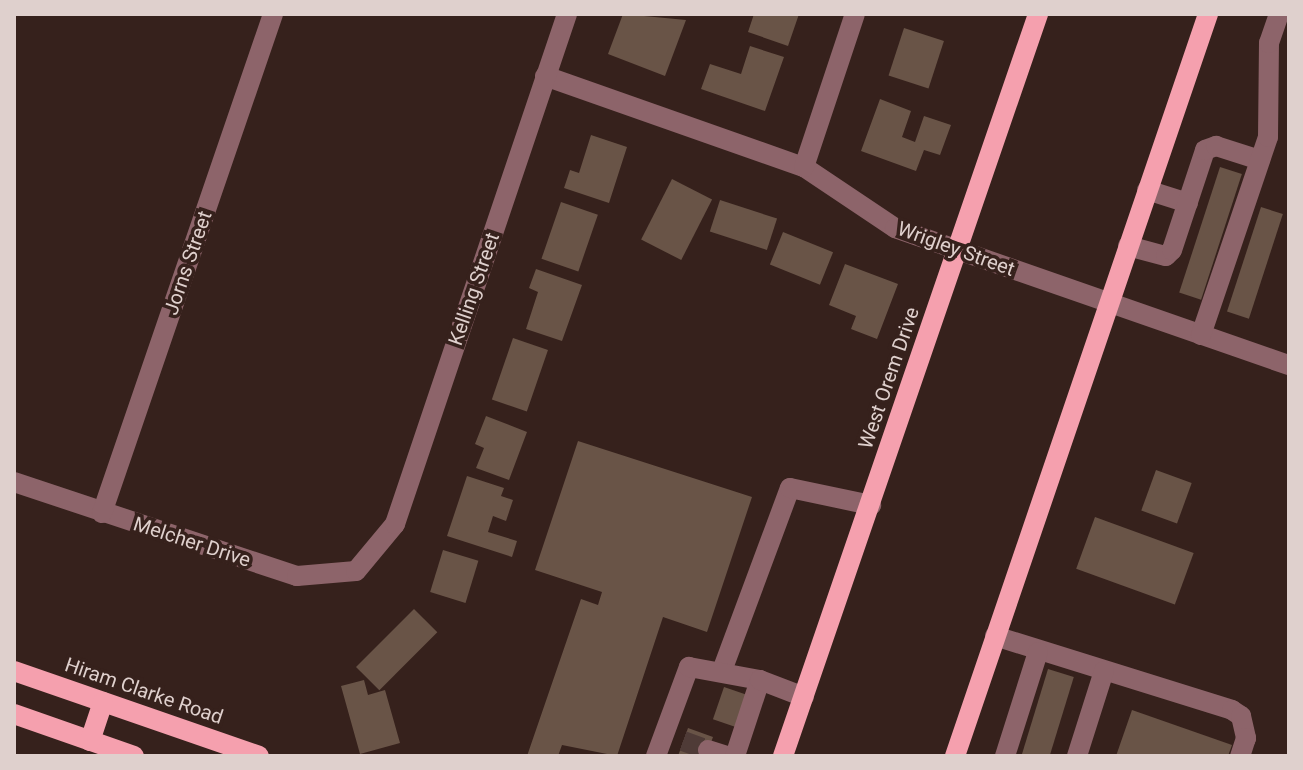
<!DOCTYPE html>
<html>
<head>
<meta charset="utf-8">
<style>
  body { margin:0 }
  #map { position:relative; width:1303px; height:770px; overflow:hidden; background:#36211c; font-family:Roboto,sans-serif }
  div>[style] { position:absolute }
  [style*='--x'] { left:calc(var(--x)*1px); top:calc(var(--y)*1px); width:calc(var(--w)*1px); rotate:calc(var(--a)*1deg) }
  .building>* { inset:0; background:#695447; transform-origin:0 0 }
  .minor-tunnel>* { height:20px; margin-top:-10px; transform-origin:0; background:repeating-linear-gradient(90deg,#4f3b37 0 20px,transparent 0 30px) }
  .minor>* { height:20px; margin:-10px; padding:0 10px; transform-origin:10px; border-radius:10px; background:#8d646a }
  .major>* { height:20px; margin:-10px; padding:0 10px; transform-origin:10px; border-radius:10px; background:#f5a0ae }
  span { translate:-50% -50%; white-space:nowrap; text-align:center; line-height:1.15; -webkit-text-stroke:7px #36211c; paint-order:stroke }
  .street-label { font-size:20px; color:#dfd0cd }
  .frame { position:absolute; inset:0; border:16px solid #dfd0cd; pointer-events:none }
</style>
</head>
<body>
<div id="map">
  <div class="building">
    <div style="clip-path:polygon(623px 14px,686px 20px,665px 76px,608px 54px)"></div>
    <div style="clip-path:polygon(754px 14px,799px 14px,788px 46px,748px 32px)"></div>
    <div style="left:904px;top:28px;width:42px;height:50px;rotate:18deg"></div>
    <div style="clip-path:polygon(750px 46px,784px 57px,765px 111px,701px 89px,710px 64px,741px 74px)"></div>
    <div style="clip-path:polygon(880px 99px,911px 111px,902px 137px,915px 142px,924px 116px,951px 125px,940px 155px,924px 150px,916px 171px,861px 151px)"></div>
    <div style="clip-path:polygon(591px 135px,627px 147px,609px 203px,564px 188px,570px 170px,579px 173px)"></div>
    <div style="left:1220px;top:167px;width:23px;height:132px;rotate:18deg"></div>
    <div style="left:672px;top:179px;width:45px;height:68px;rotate:27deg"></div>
    <div style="left:720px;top:200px;width:60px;height:33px;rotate:18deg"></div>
    <div style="left:561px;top:202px;width:39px;height:60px;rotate:19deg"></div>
    <div style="left:1261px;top:207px;width:23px;height:110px;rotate:18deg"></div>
    <div style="left:783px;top:232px;width:54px;height:35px;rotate:22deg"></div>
    <div style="clip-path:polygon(845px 264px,898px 284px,877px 339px,851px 329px,856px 316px,829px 305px)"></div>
    <div style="clip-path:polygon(536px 269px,582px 285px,562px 341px,526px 329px,538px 292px,529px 288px)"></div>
    <div style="left:513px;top:338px;width:37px;height:65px;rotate:19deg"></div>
    <div style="clip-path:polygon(486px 416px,527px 432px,509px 480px,476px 468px,484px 448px,475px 444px)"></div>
    <div style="clip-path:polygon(578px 441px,752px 497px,707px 632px,663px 617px,617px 756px,562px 745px,558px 756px,527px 756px,581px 599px,598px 605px,602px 592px,535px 570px)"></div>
    <div style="left:1156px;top:470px;width:38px;height:43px;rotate:20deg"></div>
    <div style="clip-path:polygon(467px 476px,504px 488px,501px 496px,513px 500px,506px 521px,493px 516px,488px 532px,517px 541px,512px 557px,447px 536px)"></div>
    <div style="left:1095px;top:517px;width:105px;height:55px;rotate:20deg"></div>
    <div style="left:443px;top:550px;width:37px;height:44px;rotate:17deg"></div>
    <div style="left:414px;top:609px;width:33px;height:82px;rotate:45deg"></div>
    <div style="left:1048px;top:669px;width:27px;height:92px;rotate:17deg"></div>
    <div style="clip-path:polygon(364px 680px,368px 695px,385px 690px,400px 743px,360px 754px,341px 686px)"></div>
    <div style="left:724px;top:687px;width:24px;height:34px;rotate:19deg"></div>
    <div style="clip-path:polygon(1132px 710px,1232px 745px,1228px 756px,1116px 756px)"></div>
    <div style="clip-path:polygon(688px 728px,713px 737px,706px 756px,678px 756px)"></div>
  </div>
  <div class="minor-tunnel">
    <div style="--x:683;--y:741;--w:27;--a:20"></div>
  </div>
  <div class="minor">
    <div style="--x:545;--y:76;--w:275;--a:19.4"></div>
    <div style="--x:804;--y:167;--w:110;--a:33.8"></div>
    <div style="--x:895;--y:228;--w:417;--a:19.2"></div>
    <div style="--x:804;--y:167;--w:161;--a:-71.6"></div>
    <div style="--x:1147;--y:190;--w:43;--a:17.6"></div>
    <div style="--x:1128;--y:246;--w:39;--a:15"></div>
    <div style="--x:1166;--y:256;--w:8;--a:-45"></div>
    <div style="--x:1172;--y:250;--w:105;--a:-71.7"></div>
    <div style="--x:1205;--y:150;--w:12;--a:-20"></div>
    <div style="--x:1216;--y:146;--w:46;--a:17.7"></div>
    <div style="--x:1201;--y:335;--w:209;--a:-71.3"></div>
    <div style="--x:1268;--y:137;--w:94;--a:-89.4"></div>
    <div style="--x:1269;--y:43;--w:31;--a:-71"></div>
    <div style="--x:14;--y:482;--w:298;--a:18.4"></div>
    <div style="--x:297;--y:576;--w:59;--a:-4.8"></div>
    <div style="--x:356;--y:571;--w:61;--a:-50.3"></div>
    <div style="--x:395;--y:524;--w:538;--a:-71.36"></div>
    <div style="--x:102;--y:513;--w:527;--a:-71.08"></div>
    <div style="--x:995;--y:636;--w:248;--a:17.3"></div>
    <div style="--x:1232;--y:710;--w:11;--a:34"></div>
    <div style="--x:1241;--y:716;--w:23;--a:77"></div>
    <div style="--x:1246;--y:738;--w:19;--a:108"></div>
    <div style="--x:723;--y:668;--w:192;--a:-69.6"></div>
    <div style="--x:790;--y:488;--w:83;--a:11.9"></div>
    <div style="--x:708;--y:750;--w:19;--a:18"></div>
    <div style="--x:656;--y:756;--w:95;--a:-69.7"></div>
    <div style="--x:689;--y:667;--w:72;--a:10.4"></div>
    <div style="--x:735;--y:756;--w:80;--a:-71.8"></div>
    <div style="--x:760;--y:680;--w:47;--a:21.1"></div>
    <div style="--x:1005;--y:756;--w:109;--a:-72.4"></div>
    <div style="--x:1077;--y:756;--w:89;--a:-72.4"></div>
  </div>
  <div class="major">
    <div style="--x:14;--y:671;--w:259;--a:19.1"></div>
    <div style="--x:14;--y:714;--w:127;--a:19.3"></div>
    <div style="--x:90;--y:741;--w:41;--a:-71.6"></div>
    <div style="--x:783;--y:756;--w:785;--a:-71.03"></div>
    <div style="--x:955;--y:756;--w:784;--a:-71.17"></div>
  </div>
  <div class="street-label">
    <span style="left:956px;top:249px;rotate:20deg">Wrigley Street</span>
    <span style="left:188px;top:263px;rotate:-71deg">Jorns Street</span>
    <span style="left:474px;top:289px;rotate:-71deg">Kelling Street</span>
    <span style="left:889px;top:378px;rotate:-71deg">West Orem Drive</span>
    <span style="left:192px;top:542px;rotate:18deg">Melcher Drive</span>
    <span style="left:144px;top:691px;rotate:19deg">Hiram Clarke Road</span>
  </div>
  <div class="frame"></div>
</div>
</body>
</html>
